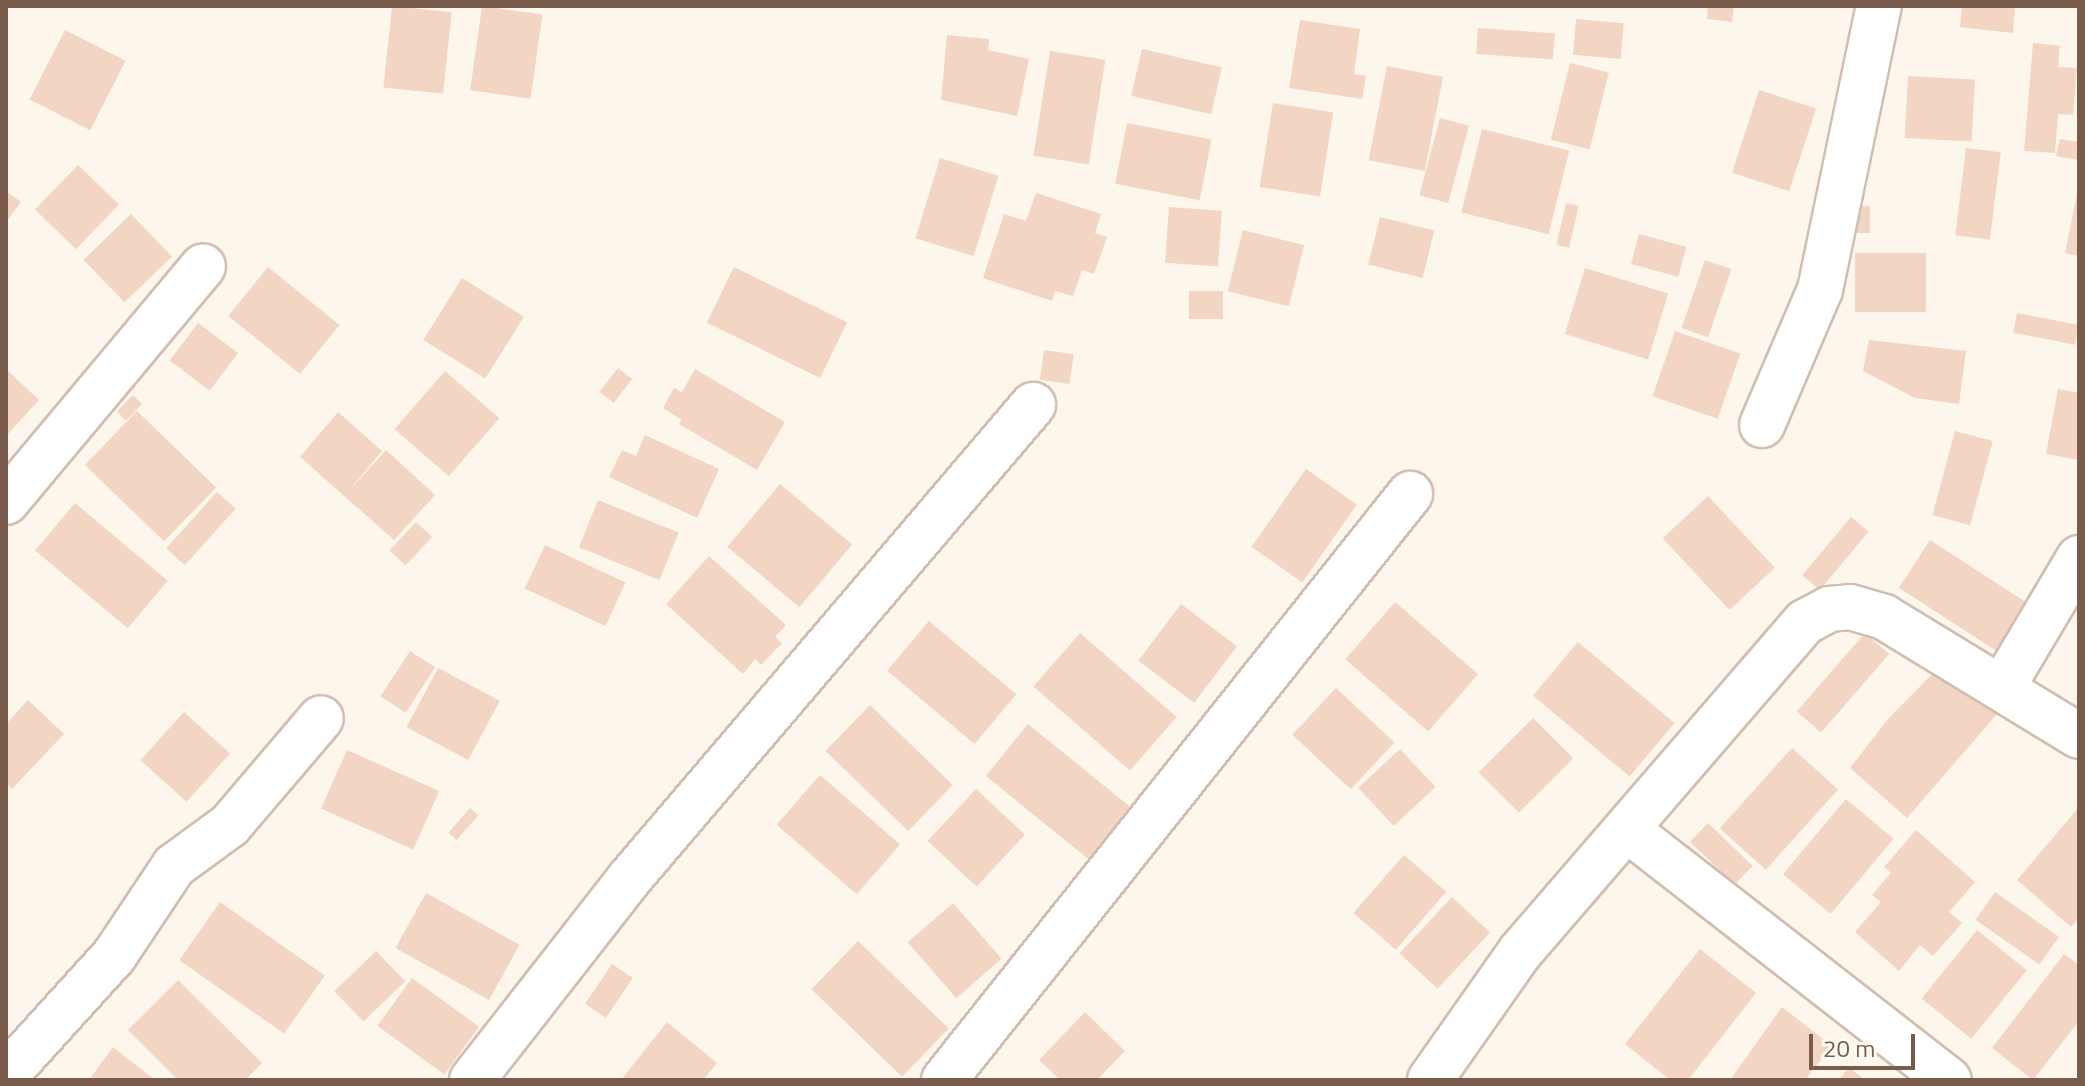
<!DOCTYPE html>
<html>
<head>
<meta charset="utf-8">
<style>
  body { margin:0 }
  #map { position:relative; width:2085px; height:1086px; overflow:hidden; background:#fdf6ec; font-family:"Titillium Web",sans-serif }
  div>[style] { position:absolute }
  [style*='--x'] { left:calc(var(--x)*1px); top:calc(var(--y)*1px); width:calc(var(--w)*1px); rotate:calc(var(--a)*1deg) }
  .building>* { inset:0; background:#f3d5c3; transform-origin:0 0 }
  .roads { filter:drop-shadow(2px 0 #d1beb0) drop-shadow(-2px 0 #d1beb0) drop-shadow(0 2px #d1beb0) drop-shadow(0 -2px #d1beb0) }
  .minor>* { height:44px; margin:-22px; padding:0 22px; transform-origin:22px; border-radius:22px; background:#fff }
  span { translate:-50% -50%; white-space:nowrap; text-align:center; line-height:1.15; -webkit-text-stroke:6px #fffaf3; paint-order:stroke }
  .frame { position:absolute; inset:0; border:8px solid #7a5c4d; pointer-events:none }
  .scale { position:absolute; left:1809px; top:1034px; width:106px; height:36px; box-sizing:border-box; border:4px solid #7a5c4d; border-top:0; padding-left:10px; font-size:24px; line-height:28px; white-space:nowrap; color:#7a5c4d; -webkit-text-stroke:6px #fffaf3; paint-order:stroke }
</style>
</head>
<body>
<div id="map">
  <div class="building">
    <div style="left:392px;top:6px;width:60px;height:82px;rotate:6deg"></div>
    <div style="left:482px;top:6px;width:61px;height:85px;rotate:8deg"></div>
    <div style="clip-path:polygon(1708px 6px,1734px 6px,1732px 22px,1707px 19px)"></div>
    <div style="clip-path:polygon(1962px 6px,2015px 6px,2013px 33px,1960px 27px)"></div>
    <div style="left:1576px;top:19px;width:48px;height:36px;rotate:5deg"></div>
    <div style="clip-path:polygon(1300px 20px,1360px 29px,1354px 74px,1366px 76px,1362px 99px,1289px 88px)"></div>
    <div style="left:1478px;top:28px;width:77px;height:26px;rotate:4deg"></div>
    <div style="left:65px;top:30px;width:68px;height:78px;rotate:27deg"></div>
    <div style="clip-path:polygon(947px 35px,989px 39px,988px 50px,1029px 59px,1017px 116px,941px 100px)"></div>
    <div style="clip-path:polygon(2033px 43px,2060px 46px,2058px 67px,2077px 68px,2073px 115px,2058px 114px,2055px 153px,2024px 151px)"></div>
    <div style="left:1142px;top:49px;width:82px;height:48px;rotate:13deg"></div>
    <div style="left:1050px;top:51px;width:56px;height:106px;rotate:9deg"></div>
    <div style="left:1570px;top:63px;width:40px;height:79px;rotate:14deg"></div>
    <div style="left:1387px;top:66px;width:57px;height:96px;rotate:11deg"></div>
    <div style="left:1908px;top:76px;width:67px;height:62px;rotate:3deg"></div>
    <div style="left:1759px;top:90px;width:60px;height:87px;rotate:18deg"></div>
    <div style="left:1273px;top:103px;width:61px;height:85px;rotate:9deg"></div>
    <div style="left:1440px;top:118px;width:30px;height:80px;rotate:15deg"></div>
    <div style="left:1127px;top:123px;width:86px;height:62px;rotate:11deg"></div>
    <div style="left:1482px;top:129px;width:90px;height:86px;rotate:14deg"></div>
    <div style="clip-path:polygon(2060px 139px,2079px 142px,2079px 160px,2056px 156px)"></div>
    <div style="left:1966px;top:148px;width:35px;height:88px;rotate:7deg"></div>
    <div style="left:940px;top:158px;width:61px;height:84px;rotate:17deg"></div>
    <div style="left:78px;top:165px;width:57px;height:62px;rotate:44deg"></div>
    <div style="clip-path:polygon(2079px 184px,2079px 256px,2065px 253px)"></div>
    <div style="clip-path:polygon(6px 191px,21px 202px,6px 222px)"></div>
    <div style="clip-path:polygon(1036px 193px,1101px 214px,1095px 233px,1107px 237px,1094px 274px,1082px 270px,1073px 296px,1055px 291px,1052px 301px,983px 278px,1004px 214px,1026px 221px)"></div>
    <div style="left:1566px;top:203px;width:13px;height:43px;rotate:13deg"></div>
    <div style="left:1850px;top:206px;width:20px;height:27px"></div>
    <div style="left:1169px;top:207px;width:53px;height:56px;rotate:4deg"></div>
    <div style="left:131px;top:214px;width:59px;height:66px;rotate:46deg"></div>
    <div style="left:1380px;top:217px;width:56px;height:49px;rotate:14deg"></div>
    <div style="left:1243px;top:230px;width:63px;height:63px;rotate:14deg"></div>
    <div style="left:1639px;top:234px;width:49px;height:31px;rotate:15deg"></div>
    <div style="left:1855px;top:253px;width:71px;height:59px"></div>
    <div style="left:1705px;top:260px;width:28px;height:72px;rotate:19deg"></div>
    <div style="left:268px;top:267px;width:92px;height:63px;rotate:39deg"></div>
    <div style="left:734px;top:267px;width:126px;height:62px;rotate:26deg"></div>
    <div style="left:1585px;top:268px;width:87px;height:69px;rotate:17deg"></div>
    <div style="left:462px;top:278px;width:73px;height:73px;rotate:32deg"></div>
    <div style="left:1189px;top:291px;width:34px;height:28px"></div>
    <div style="left:2017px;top:313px;width:63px;height:20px;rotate:11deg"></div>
    <div style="left:198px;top:323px;width:50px;height:47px;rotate:37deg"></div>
    <div style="left:1675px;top:331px;width:69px;height:69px;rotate:19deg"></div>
    <div style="clip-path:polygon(1869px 340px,1966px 351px,1959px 404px,1915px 398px,1863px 371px)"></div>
    <div style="left:1044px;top:350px;width:30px;height:30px;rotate:8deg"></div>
    <div style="left:618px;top:368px;width:18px;height:30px;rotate:38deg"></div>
    <div style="clip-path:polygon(6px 369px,39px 400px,6px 436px)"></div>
    <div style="clip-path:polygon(695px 369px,785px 422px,757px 470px,679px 424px,682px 420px,663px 408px,674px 388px,682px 392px)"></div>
    <div style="left:445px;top:371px;width:72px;height:77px;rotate:41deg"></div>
    <div style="clip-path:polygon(2058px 389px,2079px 393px,2079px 460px,2046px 454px)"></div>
    <div style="left:133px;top:395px;width:13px;height:23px;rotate:45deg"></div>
    <div style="left:137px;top:411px;width:110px;height:75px;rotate:44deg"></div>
    <div style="clip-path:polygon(338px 412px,382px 451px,347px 493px,386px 450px,435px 495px,394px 540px,300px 457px)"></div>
    <div style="left:1955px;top:431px;width:39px;height:87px;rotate:15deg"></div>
    <div style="clip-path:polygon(645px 435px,719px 469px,697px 518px,609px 477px,622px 450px,636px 456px)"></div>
    <div style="left:1306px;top:469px;width:62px;height:95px;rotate:35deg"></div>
    <div style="left:780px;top:484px;width:94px;height:82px;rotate:40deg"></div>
    <div style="left:217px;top:492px;width:25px;height:76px;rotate:42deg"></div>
    <div style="left:1708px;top:496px;width:98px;height:62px;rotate:47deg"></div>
    <div style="left:598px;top:500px;width:87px;height:51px;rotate:22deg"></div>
    <div style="left:75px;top:503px;width:121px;height:62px;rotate:40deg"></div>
    <div style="left:1851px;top:517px;width:23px;height:76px;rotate:40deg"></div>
    <div style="left:416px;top:522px;width:22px;height:39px;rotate:43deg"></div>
    <div style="left:1930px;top:540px;width:124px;height:57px;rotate:33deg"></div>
    <div style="left:545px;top:545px;width:89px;height:48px;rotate:25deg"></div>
    <div style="clip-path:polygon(709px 556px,786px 625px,775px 637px,782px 643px,761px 665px,755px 659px,743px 674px,666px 604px)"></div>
    <div style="left:1395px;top:602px;width:110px;height:76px;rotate:41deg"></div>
    <div style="left:1181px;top:604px;width:70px;height:71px;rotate:37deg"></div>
    <div style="left:929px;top:621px;width:114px;height:65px;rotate:40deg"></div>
    <div style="left:1080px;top:633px;width:128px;height:71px;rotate:41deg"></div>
    <div style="left:1865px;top:633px;width:32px;height:104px;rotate:41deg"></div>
    <div style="left:1578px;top:642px;width:126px;height:70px;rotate:40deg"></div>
    <div style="left:410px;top:651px;width:30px;height:54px;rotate:33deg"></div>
    <div style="clip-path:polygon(1941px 665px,1997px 714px,1907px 818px,1850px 768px,1888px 719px)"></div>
    <div style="left:438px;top:668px;width:70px;height:67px;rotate:28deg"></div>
    <div style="left:1336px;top:688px;width:80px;height:64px;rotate:43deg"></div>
    <div style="clip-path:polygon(28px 700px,64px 734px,12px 789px,6px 783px,6px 724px)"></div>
    <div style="left:870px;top:705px;width:115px;height:64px;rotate:44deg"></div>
    <div style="left:184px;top:712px;width:62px;height:65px;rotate:42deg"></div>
    <div style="left:1533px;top:718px;width:57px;height:77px;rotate:45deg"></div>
    <div style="left:1028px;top:724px;width:133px;height:67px;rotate:39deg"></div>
    <div style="left:1792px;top:748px;width:62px;height:108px;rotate:42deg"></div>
    <div style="left:1400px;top:749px;width:52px;height:57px;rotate:47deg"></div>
    <div style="left:347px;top:750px;width:101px;height:64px;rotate:24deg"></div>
    <div style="left:820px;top:775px;width:106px;height:66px;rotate:41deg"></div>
    <div style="left:976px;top:789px;width:67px;height:71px;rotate:43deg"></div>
    <div style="left:1846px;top:799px;width:62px;height:98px;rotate:40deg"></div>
    <div style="clip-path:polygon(2079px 807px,2079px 918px,2071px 927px,2017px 880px)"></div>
    <div style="left:470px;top:808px;width:11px;height:33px;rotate:41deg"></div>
    <div style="left:1708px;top:823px;width:62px;height:26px;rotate:44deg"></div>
    <div style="clip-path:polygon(1916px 830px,1975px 882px,1949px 912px,1962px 923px,1933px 956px,1920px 945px,1899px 971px,1855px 932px,1881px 902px,1872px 895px,1891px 873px,1884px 867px)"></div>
    <div style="left:1404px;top:855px;width:56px;height:77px;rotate:41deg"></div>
    <div style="left:1995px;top:892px;width:78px;height:34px;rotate:35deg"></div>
    <div style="left:426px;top:893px;width:107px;height:63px;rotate:29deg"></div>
    <div style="left:1452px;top:897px;width:52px;height:77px;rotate:43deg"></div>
    <div style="left:220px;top:902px;width:128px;height:71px;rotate:35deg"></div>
    <div style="left:953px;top:903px;width:74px;height:60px;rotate:49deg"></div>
    <div style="left:1977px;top:930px;width:64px;height:88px;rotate:39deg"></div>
    <div style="left:858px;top:941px;width:126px;height:67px;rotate:44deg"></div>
    <div style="clip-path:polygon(1700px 949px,1756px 993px,1688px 1080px,1670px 1080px,1625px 1044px)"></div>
    <div style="left:376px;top:951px;width:42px;height:58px;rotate:46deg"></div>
    <div style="clip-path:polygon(2064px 954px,2079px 965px,2079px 1021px,2033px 1080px,1992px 1048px)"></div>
    <div style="left:612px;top:964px;width:25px;height:48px;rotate:34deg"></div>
    <div style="left:412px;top:978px;width:83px;height:59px;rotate:36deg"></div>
    <div style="clip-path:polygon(178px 980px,262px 1063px,245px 1080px,178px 1080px,128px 1030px)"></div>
    <div style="clip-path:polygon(1782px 1007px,1832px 1046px,1805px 1080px,1730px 1080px)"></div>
    <div style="clip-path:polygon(1085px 1012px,1125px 1051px,1097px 1080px,1060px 1080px,1039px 1060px)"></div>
    <div style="clip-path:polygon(667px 1022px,717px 1063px,703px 1080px,621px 1080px)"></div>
    <div style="clip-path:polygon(113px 1047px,155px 1080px,89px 1080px)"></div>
    <div style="clip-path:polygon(1849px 1067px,1865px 1080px,1839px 1080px)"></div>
  </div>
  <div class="roads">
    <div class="minor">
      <div style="--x:1762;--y:425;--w:147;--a:-66.8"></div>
      <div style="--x:1820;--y:290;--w:290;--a:-78.3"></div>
      <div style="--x:6;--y:502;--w:307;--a:-50.1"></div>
      <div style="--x:2003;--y:686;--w:149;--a:-59.3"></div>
      <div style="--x:1629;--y:831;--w:405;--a:37.9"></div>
      <div style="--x:6;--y:1075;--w:161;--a:-47.8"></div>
      <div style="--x:114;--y:956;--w:108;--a:-56.3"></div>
      <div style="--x:174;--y:866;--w:69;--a:-36.2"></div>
      <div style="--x:230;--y:825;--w:140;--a:-49.6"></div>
      <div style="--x:472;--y:1080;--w:255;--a:-52"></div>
      <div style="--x:629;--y:879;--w:623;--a:-49.56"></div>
      <div style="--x:944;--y:1080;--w:749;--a:-51.51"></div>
      <div style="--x:1430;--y:1080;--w:156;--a:-54.9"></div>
      <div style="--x:1520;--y:952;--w:436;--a:-49.2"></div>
      <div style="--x:1805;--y:622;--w:27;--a:-28"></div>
      <div style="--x:1829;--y:609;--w:21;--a:-5"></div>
      <div style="--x:1850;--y:607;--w:35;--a:16"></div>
      <div style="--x:1884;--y:617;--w:228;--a:31.4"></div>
    </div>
  </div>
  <div class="frame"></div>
  <div class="scale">20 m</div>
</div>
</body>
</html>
